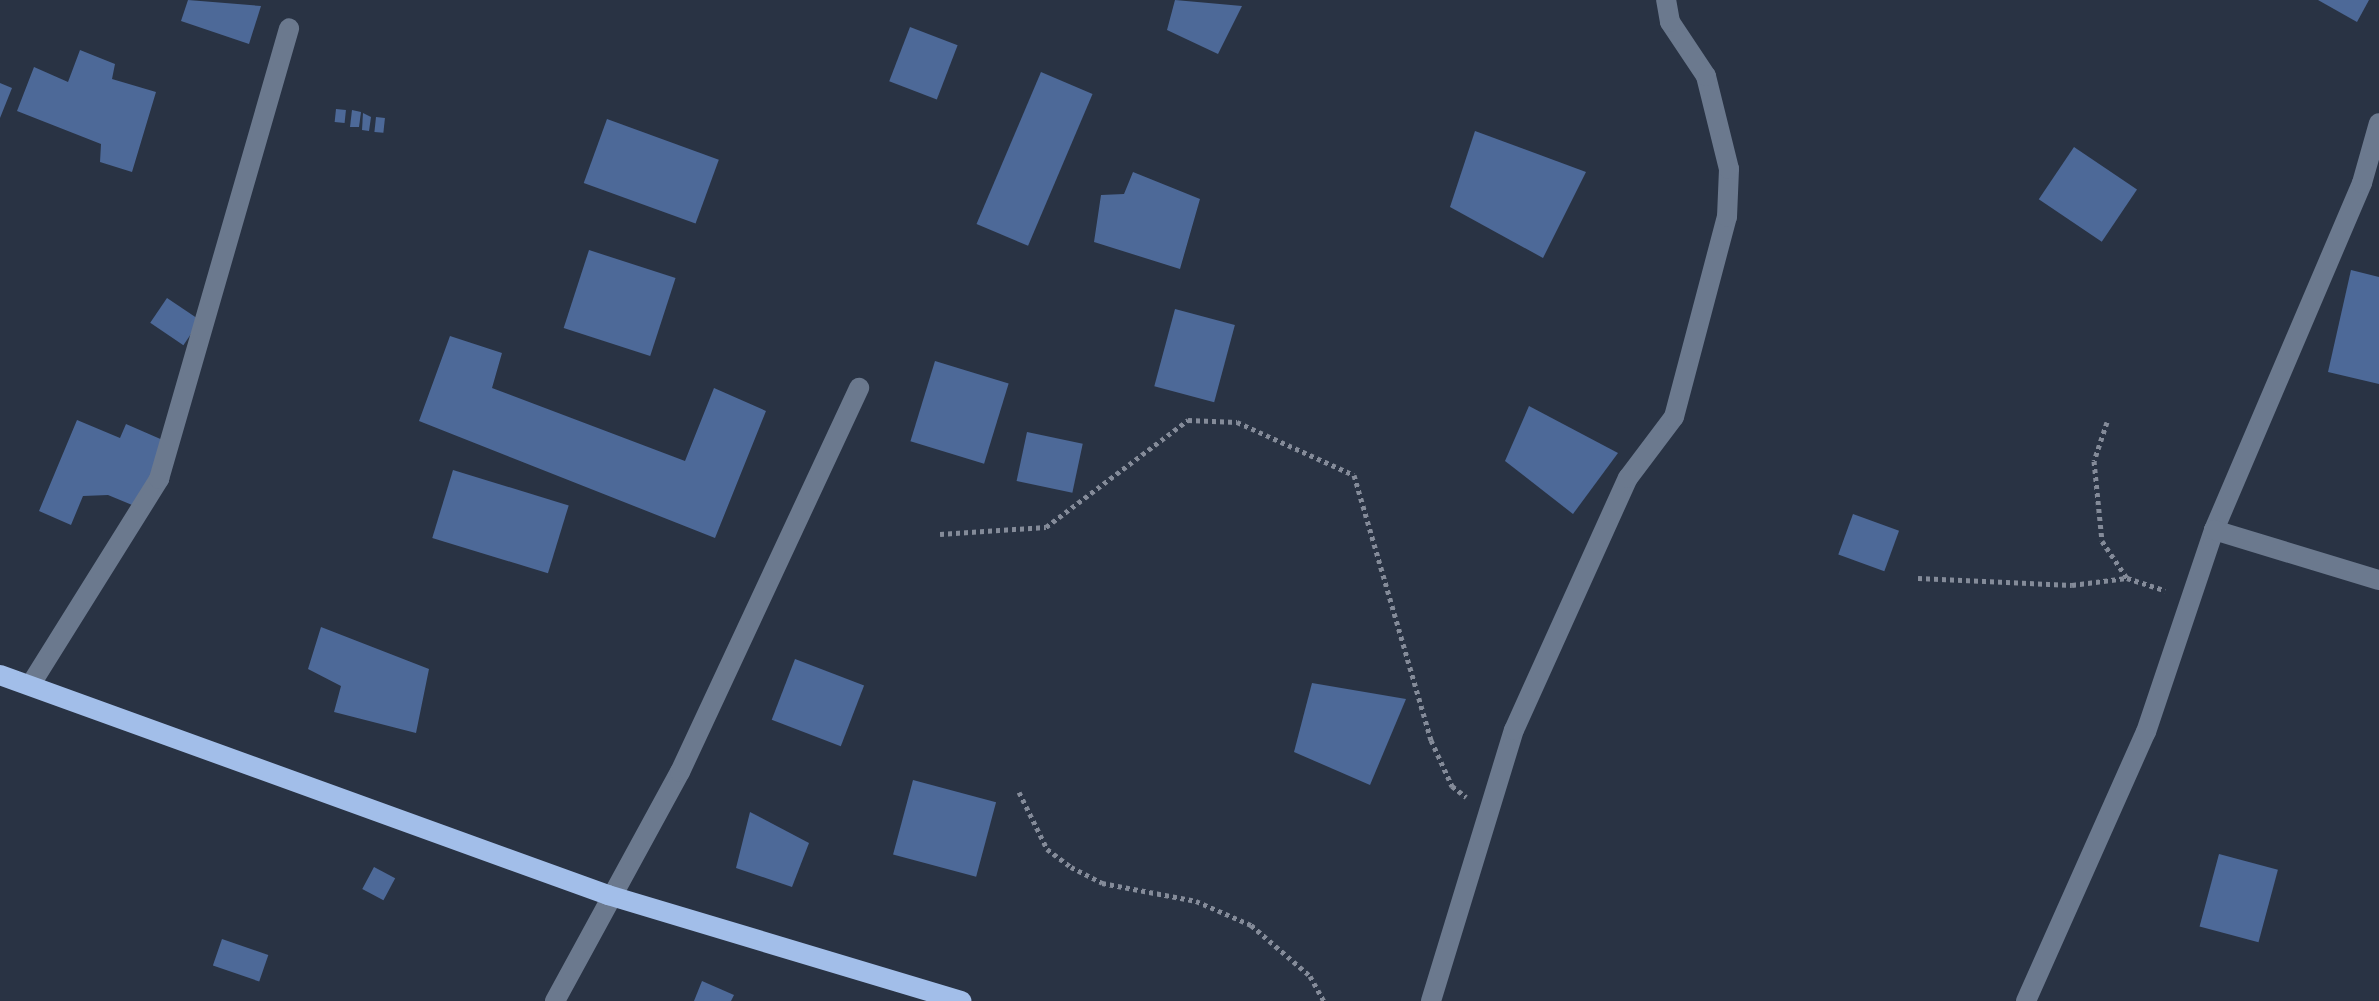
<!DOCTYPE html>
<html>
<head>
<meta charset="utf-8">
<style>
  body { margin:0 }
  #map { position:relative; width:2379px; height:1001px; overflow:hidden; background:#293344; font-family:"Exo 2",sans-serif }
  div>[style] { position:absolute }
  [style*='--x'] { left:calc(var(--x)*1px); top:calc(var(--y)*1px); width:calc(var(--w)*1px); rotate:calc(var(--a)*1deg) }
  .building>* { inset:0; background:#4d6998; transform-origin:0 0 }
  .path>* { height:5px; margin-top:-2.5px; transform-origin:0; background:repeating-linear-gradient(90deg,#848b99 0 4px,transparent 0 8px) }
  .minor>* { height:20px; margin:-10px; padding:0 10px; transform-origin:10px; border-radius:10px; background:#6b798e }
  .major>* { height:20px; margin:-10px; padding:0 10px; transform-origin:10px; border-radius:10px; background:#a2bee9 }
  span { translate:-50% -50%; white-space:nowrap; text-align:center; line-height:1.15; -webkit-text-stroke:6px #1f2939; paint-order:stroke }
</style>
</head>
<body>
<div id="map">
  <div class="building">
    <div style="clip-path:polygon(188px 0,261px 6px,249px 44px,181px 21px)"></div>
    <div style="clip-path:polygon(1175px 0,1242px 6px,1218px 54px,1167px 30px)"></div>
    <div style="clip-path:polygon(2318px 0,2369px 0,2357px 22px)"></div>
    <div style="left:910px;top:27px;width:51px;height:58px;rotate:21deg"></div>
    <div style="clip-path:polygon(80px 50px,115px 64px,112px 79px,156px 92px,132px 172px,100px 162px,101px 144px,17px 111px,34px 67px,68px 82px)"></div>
    <div style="left:1041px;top:72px;width:56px;height:165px;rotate:23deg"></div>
    <div style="clip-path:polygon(0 83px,12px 88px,0 118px)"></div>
    <div style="left:336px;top:109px;width:10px;height:13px;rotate:6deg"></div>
    <div style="clip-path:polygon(352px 110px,361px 112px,359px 127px,350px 127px)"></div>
    <div style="clip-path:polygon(363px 113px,371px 117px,369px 131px,362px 130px)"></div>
    <div style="left:376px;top:117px;width:9px;height:15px;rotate:6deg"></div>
    <div style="left:607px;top:119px;width:119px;height:68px;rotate:20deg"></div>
    <div style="clip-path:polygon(1475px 131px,1586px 172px,1543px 258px,1450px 207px)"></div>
    <div style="left:2074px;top:147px;width:76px;height:63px;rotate:34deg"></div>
    <div style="clip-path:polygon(1133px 172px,1200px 199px,1180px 269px,1094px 242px,1101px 195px,1124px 194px)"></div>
    <div style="left:589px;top:250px;width:91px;height:82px;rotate:18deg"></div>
    <div style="clip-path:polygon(2351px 270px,2379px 277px,2379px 384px,2328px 372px)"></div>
    <div style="left:167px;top:298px;width:40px;height:30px;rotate:34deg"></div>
    <div style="left:1175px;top:309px;width:62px;height:80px;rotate:15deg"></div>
    <div style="clip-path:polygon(450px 336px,502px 353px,492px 388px,685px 461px,714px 388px,766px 411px,715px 538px,419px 421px)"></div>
    <div style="left:935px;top:361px;width:77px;height:84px;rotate:17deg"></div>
    <div style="clip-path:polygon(1529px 406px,1618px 453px,1573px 514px,1505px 461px)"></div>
    <div style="clip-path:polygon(77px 420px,120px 438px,126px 424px,165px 441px,137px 507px,108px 495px,83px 496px,71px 525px,39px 511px)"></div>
    <div style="left:1027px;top:432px;width:57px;height:50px;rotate:12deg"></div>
    <div style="left:453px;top:470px;width:121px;height:71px;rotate:17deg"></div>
    <div style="left:1853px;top:514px;width:49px;height:43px;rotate:20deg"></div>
    <div style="clip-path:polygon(321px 627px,429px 669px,416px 733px,334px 712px,341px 686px,308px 669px)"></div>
    <div style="left:795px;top:659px;width:74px;height:65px;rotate:21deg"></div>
    <div style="clip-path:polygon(1312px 683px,1406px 699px,1370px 785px,1294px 752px)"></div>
    <div style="left:913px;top:780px;width:86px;height:77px;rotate:15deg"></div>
    <div style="clip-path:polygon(750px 812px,809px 843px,792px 887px,736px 868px)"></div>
    <div style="left:2219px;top:854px;width:61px;height:75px;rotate:15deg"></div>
    <div style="left:374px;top:867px;width:24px;height:25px;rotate:28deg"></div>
    <div style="left:222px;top:939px;width:49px;height:28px;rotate:19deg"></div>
    <div style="clip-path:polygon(702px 981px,734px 995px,731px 1001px,694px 1001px)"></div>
  </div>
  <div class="path">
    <div style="--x:2107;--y:422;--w:41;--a:108.4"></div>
    <div style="--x:2094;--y:461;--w:80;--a:84.3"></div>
    <div style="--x:2102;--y:541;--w:45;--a:56"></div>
    <div style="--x:2127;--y:578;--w:40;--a:18"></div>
    <div style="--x:940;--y:534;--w:106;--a:-3.8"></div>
    <div style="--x:1046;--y:527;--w:178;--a:-37"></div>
    <div style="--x:1188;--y:420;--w:49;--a:2.3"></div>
    <div style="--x:1237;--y:422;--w:128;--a:24.4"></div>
    <div style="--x:1354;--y:475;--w:276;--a:73.8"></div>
    <div style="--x:1431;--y:740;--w:51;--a:65.5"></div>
    <div style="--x:1452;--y:786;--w:18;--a:38"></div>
    <div style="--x:1918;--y:578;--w:154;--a:2.6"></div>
    <div style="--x:2072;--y:585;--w:55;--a:-7.3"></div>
    <div style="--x:1019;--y:792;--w:64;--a:63.8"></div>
    <div style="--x:1047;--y:849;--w:30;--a:37"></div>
    <div style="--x:1071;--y:867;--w:35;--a:27"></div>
    <div style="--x:1102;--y:883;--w:96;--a:10.8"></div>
    <div style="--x:1196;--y:901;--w:60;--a:23.6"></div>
    <div style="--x:1251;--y:925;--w:78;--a:40.8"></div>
    <div style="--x:1310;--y:976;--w:29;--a:61"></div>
  </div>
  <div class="minor">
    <div style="--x:2214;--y:530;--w:377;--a:-66.9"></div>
    <div style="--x:2362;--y:183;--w:62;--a:-74.2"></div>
    <div style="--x:31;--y:684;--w:242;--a:-58"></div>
    <div style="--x:159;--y:479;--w:469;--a:-73.9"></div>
    <div style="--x:555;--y:1001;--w:261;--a:-61.4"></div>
    <div style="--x:680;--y:772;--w:424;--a:-65"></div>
    <div style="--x:1431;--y:1001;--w:283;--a:-73"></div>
    <div style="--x:1514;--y:730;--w:277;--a:-65.7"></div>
    <div style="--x:1628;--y:478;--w:76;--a:-53"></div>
    <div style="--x:1674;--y:417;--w:207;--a:-75.2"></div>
    <div style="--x:1727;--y:217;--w:48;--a:-87.6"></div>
    <div style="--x:1729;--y:169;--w:96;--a:-103.9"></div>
    <div style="--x:1706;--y:76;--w:65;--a:-123.7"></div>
    <div style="--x:1670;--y:22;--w:22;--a:-100"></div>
    <div style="--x:2026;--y:1001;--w:295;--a:-66"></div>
    <div style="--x:2146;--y:732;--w:213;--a:-71.4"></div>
    <div style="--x:2214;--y:530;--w:172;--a:16.9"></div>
  </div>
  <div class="major">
    <div style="--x:0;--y:675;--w:647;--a:19.89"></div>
    <div style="--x:608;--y:895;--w:369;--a:16.7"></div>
  </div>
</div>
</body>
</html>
